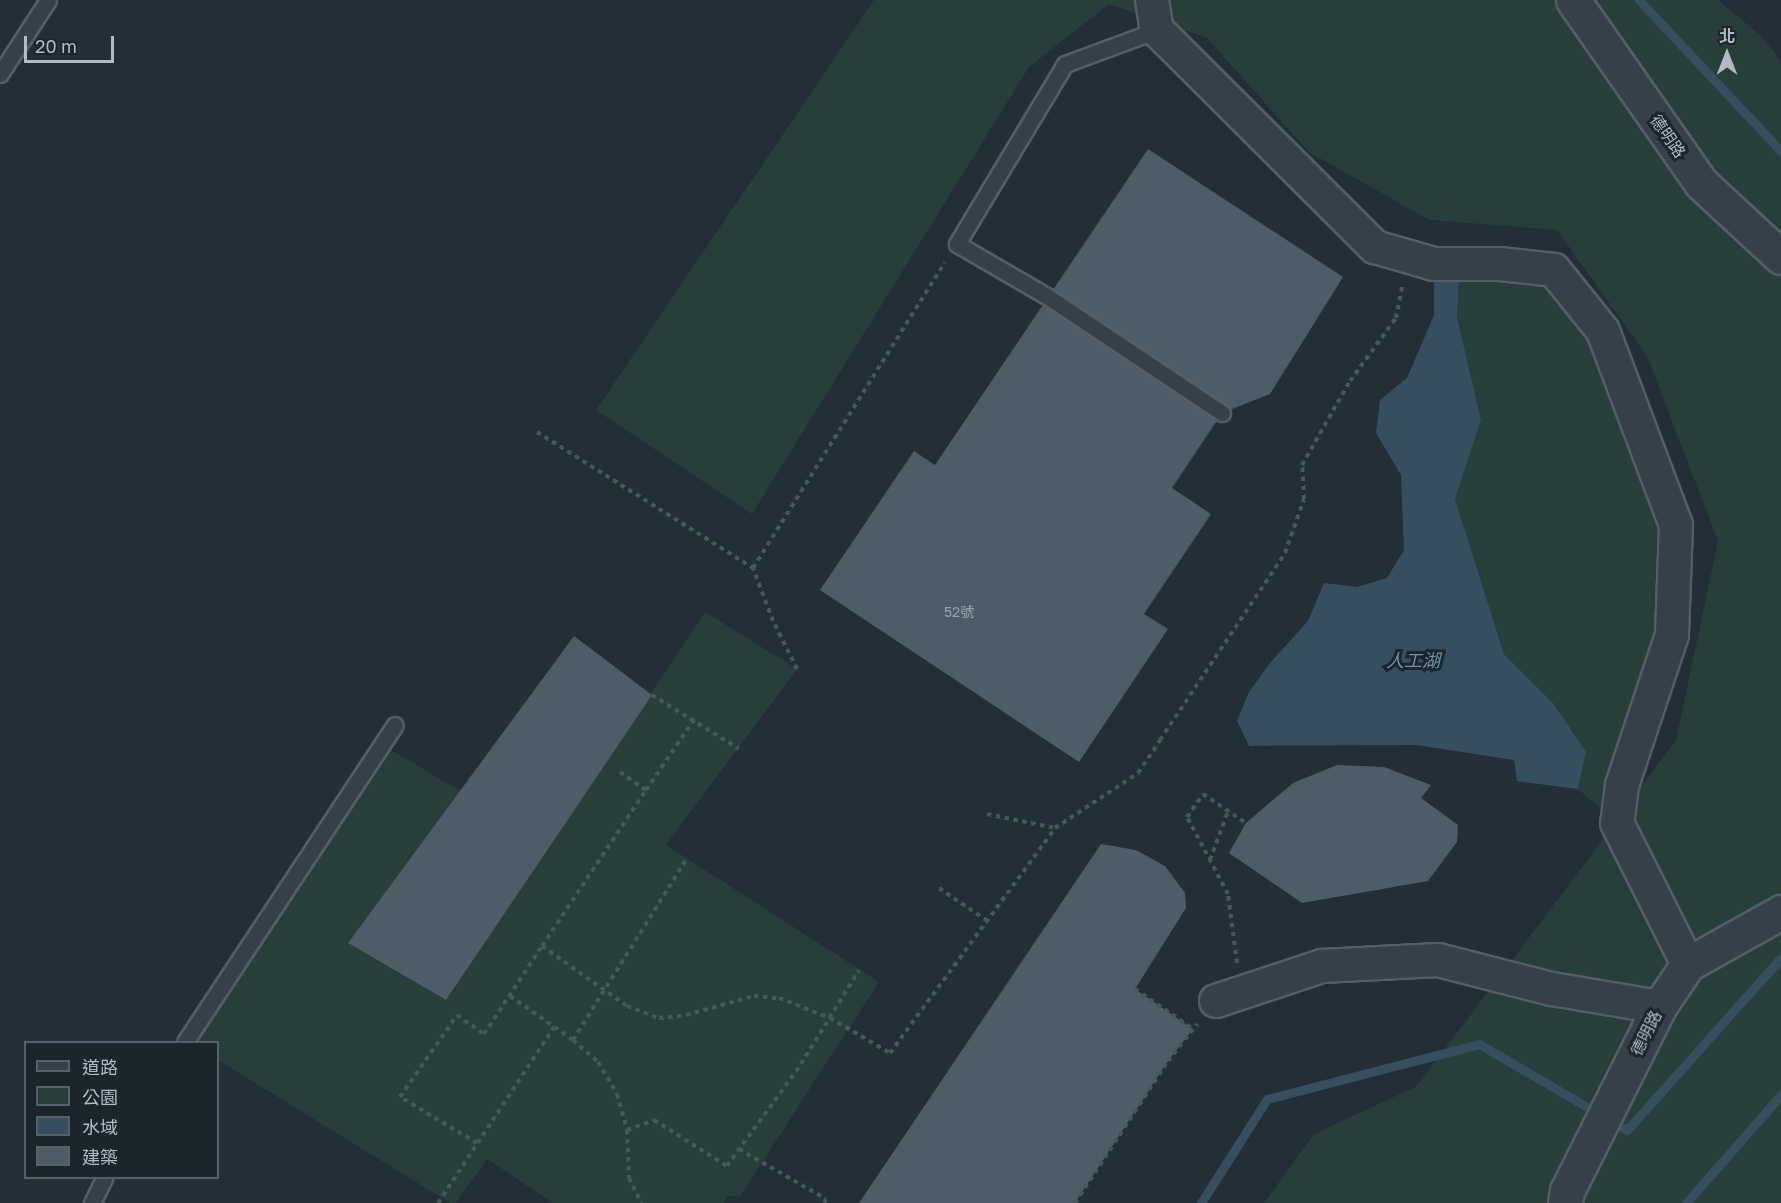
<!DOCTYPE html>
<html>
<head>
<meta charset="utf-8">
<style>
  body { margin:0 }
  #map { position:relative; width:1781px; height:1203px; overflow:hidden; background:#222f37; font-family:"Golos Text","Noto Sans TC",sans-serif }
  div>[style] { position:absolute }
  [style*='--x'] { left:calc(var(--x)*1px); top:calc(var(--y)*1px); width:calc(var(--w)*1px); rotate:calc(var(--a)*1deg) }
  .green>* { inset:0; background:#283e3a }
  .water>* { inset:0; background:#364e5e }
  .stream>* { height:9px; margin:-4.5px; padding:0 4.5px; transform-origin:4.5px; border-radius:4.5px; background:#364e5e }
  .building>* { inset:0; background:#4d5c66 }
  .path>* { height:4px; margin-top:-2px; transform-origin:0; background:repeating-linear-gradient(90deg,#455958 0 4.5px,transparent 0 9px) }
  .roads { filter:drop-shadow(2px 0 #535e65) drop-shadow(-2px 0 #535e65) drop-shadow(0 2px #535e65) drop-shadow(0 -2px #535e65) }
  .service>* { height:15px; margin:-7.5px; padding:0 7.5px; transform-origin:7.5px; border-radius:7.5px; background:#354048 }
  .minor>* { height:32px; margin:-16px; padding:0 16px; transform-origin:16px; border-radius:16px; background:#354048 }
  .tertiary>* { height:33px; margin:-16.5px; padding:0 16.5px; transform-origin:16.5px; border-radius:16.5px; background:#354048 }
  span { translate:-50% -50%; white-space:nowrap; text-align:center; line-height:1.15; -webkit-text-stroke:6px #1b252c; paint-order:stroke }
  .number-label { font-size:14px; color:#97a3ac }
  .number-label span { -webkit-text-stroke-width:0 }
  .street-label { font-size:16px; color:#b0bbc4 }
  .water-label { font-size:18px; color:#7192a7; font-style:italic }
  .legend { position:absolute; left:24px; top:1041px; width:195px; height:138px; box-sizing:border-box; background:#1b252c; border:2px solid #576169; margin:0; padding:8px 10px; list-style:none; font-size:18px; color:#b0bbc4 }
  .legend li { display:flex; align-items:center; gap:12px; height:30px }
  .legend b { width:30px; border:2px solid #576169 }
  .north { position:absolute; left:1697px; top:24px; width:60px; height:60px; -webkit-text-stroke:4px #1b252c; paint-order:stroke; rotate:0deg; font-size:16px; font-weight:700; line-height:24px; text-align:center; color:#b0bbc4 }
  .north::after { content:''; display:block; margin:auto; width:21px; height:27px; background:#b0bbc4; clip-path:polygon(50% 0,100% 100%,50% 72%,0 100%) }
  .scale { position:absolute; left:24px; top:36px; width:90px; height:27px; box-sizing:border-box; border:3px solid #b0bbc4; border-top:0; padding-left:8px; font-size:18px; line-height:21px; white-space:nowrap; color:#b0bbc4; -webkit-text-stroke:4px #1b252c; paint-order:stroke }
</style>
</head>
<body>
<div id="map">
  <div class="green">
    <div style="clip-path:polygon(874px 0,1718px 0,1760px 35px,1781px 61px,1781px 1203px,1264px 1203px,1314px 1134px,1417px 1086px,1616px 822px,1578px 789px,1586px 752px,1554px 704px,1504px 654px,1455px 499px,1481px 420px,1457px 317px,1460px 264px,1554px 270px,1603px 331px,1676px 525px,1672px 635px,1619px 817px,1676px 740px,1718px 541px,1647px 356px,1557px 230px,1429px 220px,1309px 152px,1207px 38px,1109px 4px,1029px 67px,752px 514px,596px 410px)"></div>
    <div style="clip-path:polygon(705px 612px,797px 669px,666px 845px,879px 982px,740px 1196px,728px 1196px,724px 1203px,553px 1203px,487px 1159px,456px 1203px,450px 1203px,218px 1060px,218px 1042px,188px 1042px,383px 745px,460px 791px,348px 943px,446px 1000px)"></div>
  </div>
  <div class="water">
    <div style="clip-path:polygon(1434px 264px,1460px 264px,1457px 317px,1481px 420px,1455px 499px,1504px 654px,1554px 704px,1586px 752px,1578px 789px,1517px 781px,1514px 760px,1416px 745px,1249px 746px,1237px 721px,1249px 692px,1270px 663px,1308px 621px,1324px 583px,1357px 587px,1387px 578px,1404px 550px,1401px 475px,1376px 433px,1380px 400px,1407px 378px,1434px 315px)"></div>
  </div>
  <div class="stream">
    <div style="--x:1639;--y:0;--w:207;--a:46.8"></div>
    <div style="--x:1201;--y:1203;--w:123;--a:-57.6"></div>
    <div style="--x:1267;--y:1099;--w:219;--a:-14.5"></div>
    <div style="--x:1479;--y:1044;--w:171;--a:30.2"></div>
    <div style="--x:1627;--y:1130;--w:231;--a:-48.2"></div>
    <div style="--x:1686;--y:1203;--w:144;--a:-48.7"></div>
  </div>
  <div class="building">
    <div style="clip-path:polygon(1148px 149px,1343px 277px,1270px 394px,1222px 413px,1172px 488px,1211px 514px,1144px 614px,1168px 629px,1079px 762px,820px 590px,914px 451px,935px 465px)"></div>
    <div style="clip-path:polygon(574px 636px,652px 695px,446px 1000px,348px 943px)"></div>
    <div style="clip-path:polygon(1337px 765px,1384px 767px,1431px 785px,1421px 798px,1458px 825px,1457px 842px,1428px 881px,1302px 903px,1229px 853px,1246px 823px,1293px 783px)"></div>
    <div style="clip-path:polygon(1101px 844px,1136px 850px,1165px 866px,1185px 893px,1186px 908px,1135px 989px,1193px 1029px,1168px 1061px,1075px 1203px,859px 1203px)"></div>
  </div>
  <div class="path">
    <div style="--x:537;--y:432;--w:255;--a:32.2"></div>
    <div style="--x:797;--y:669;--w:54;--a:-116.6"></div>
    <div style="--x:773;--y:621;--w:57;--a:-110.7"></div>
    <div style="--x:753;--y:568;--w:361;--a:-57.9"></div>
    <div style="--x:652;--y:695;--w:102;--a:31.8"></div>
    <div style="--x:620;--y:772;--w:32;--a:35"></div>
    <div style="--x:646;--y:790;--w:85;--a:-55.6"></div>
    <div style="--x:987;--y:814;--w:69;--a:11.6"></div>
    <div style="--x:1210;--y:860;--w:52;--a:-69.8"></div>
    <div style="--x:939;--y:888;--w:57;--a:34.2"></div>
    <div style="--x:542;--y:946;--w:187;--a:-56.3"></div>
    <div style="--x:1237;--y:963;--w:70;--a:-97.4"></div>
    <div style="--x:1228;--y:894;--w:87;--a:-118"></div>
    <div style="--x:1187;--y:817;--w:28;--a:-55"></div>
    <div style="--x:1203;--y:794;--w:52;--a:34"></div>
    <div style="--x:1135;--y:989;--w:70;--a:34.6"></div>
    <div style="--x:510;--y:996;--w:77;--a:34.9"></div>
    <div style="--x:573;--y:1040;--w:213;--a:-57.9"></div>
    <div style="--x:573;--y:1040;--w:33;--a:41"></div>
    <div style="--x:598;--y:1062;--w:37;--a:59"></div>
    <div style="--x:617;--y:1094;--w:37;--a:74"></div>
    <div style="--x:627;--y:1130;--w:48;--a:87.6"></div>
    <div style="--x:629;--y:1178;--w:28;--a:64"></div>
    <div style="--x:627;--y:1130;--w:29;--a:-20"></div>
    <div style="--x:654;--y:1120;--w:86;--a:32.2"></div>
    <div style="--x:727;--y:1166;--w:126;--a:-54"></div>
    <div style="--x:801;--y:1064;--w:110;--a:-58.3"></div>
    <div style="--x:477;--y:1143;--w:90;--a:-149.1"></div>
    <div style="--x:400;--y:1097;--w:100;--a:-55.2"></div>
    <div style="--x:457;--y:1015;--w:33;--a:35"></div>
    <div style="--x:484;--y:1034;--w:105;--a:-56.6"></div>
    <div style="--x:542;--y:946;--w:104;--a:35.2"></div>
    <div style="--x:627;--y:1006;--w:34;--a:21"></div>
    <div style="--x:659;--y:1018;--w:27;--a:-6"></div>
    <div style="--x:686;--y:1015;--w:71;--a:-15.6"></div>
    <div style="--x:754;--y:996;--w:25;--a:5"></div>
    <div style="--x:779;--y:998;--w:55;--a:21.4"></div>
    <div style="--x:830;--y:1018;--w:69;--a:30.3"></div>
    <div style="--x:890;--y:1053;--w:279;--a:-53.7"></div>
    <div style="--x:1055;--y:828;--w:100;--a:-33.5"></div>
    <div style="--x:1138;--y:773;--w:40;--a:-56"></div>
    <div style="--x:1160;--y:740;--w:225;--a:-56.2"></div>
    <div style="--x:1285;--y:553;--w:57;--a:-70.6"></div>
    <div style="--x:1304;--y:499;--w:34;--a:-93"></div>
    <div style="--x:1302;--y:465;--w:97;--a:-60.3"></div>
    <div style="--x:1350;--y:381;--w:78;--a:-53.9"></div>
    <div style="--x:1396;--y:318;--w:33;--a:-79"></div>
    <div style="--x:739;--y:1149;--w:100;--a:29.9"></div>
    <div style="--x:826;--y:1199;--w:4;--a:117"></div>
    <div style="--x:438;--y:1203;--w:211;--a:-56.6"></div>
    <div style="--x:1075;--y:1203;--w:170;--a:-56.8"></div>
    <div style="--x:1168;--y:1061;--w:47;--a:-51.9"></div>
  </div>
  <div class="roads">
    <div class="service">
      <div style="--x:1157;--y:30;--w:98;--a:159.7"></div>
      <div style="--x:1065;--y:64;--w:210;--a:121"></div>
      <div style="--x:957;--y:244;--w:105;--a:30.2"></div>
      <div style="--x:1048;--y:297;--w:209;--a:33.7"></div>
      <div style="--x:0;--y:74;--w:88;--a:-57"></div>
      <div style="--x:185;--y:1042;--w:380;--a:-56.5"></div>
      <div style="--x:92;--y:1203;--w:28;--a:-64"></div>
    </div>
    <div class="minor">
      <div style="--x:1152;--y:0;--w:30;--a:81"></div>
      <div style="--x:1157;--y:30;--w:308;--a:44.9"></div>
      <div style="--x:1375;--y:247;--w:61;--a:16.1"></div>
      <div style="--x:1434;--y:264;--w:66;--a:0"></div>
      <div style="--x:1500;--y:264;--w:54;--a:6.3"></div>
      <div style="--x:1554;--y:270;--w:78;--a:51.2"></div>
      <div style="--x:1603;--y:331;--w:207;--a:69.4"></div>
      <div style="--x:1676;--y:525;--w:110;--a:92.1"></div>
      <div style="--x:1672;--y:635;--w:158;--a:108.4"></div>
      <div style="--x:1622;--y:785;--w:38;--a:97"></div>
      <div style="--x:1617;--y:823;--w:158;--a:63.3"></div>
      <div style="--x:1216;--y:1001;--w:112;--a:-18.3"></div>
      <div style="--x:1322;--y:966;--w:116;--a:-3"></div>
      <div style="--x:1438;--y:960;--w:118;--a:14.3"></div>
      <div style="--x:1552;--y:989;--w:109;--a:9.5"></div>
    </div>
    <div class="tertiary">
      <div style="--x:1573;--y:0;--w:223;--a:55"></div>
      <div style="--x:1701;--y:183;--w:109;--a:42.8"></div>
      <div style="--x:1565;--y:1203;--w:12;--a:-81"></div>
      <div style="--x:1567;--y:1191;--w:206;--a:-63.4"></div>
      <div style="--x:1659;--y:1007;--w:52;--a:-56"></div>
      <div style="--x:1688;--y:964;--w:107;--a:-29.2"></div>
    </div>
  </div>
  <div class="number-label">
    <span style="left:959px;top:612px">52號</span>
  </div>
  <div class="street-label">
    <span style="left:1668px;top:136px;rotate:55deg">德明路</span>
    <span style="left:1646px;top:1033px;rotate:-63deg">德明路</span>
  </div>
  <div class="water-label">
    <span style="left:1413px;top:660px">人工湖</span>
  </div>
  <ul class="legend">
  <li><b style="height:8px;background:#354048"></b>道路</li>
  <li><b style="height:16px;background:#283e3a"></b>公園</li>
  <li><b style="height:16px;background:#364e5e"></b>水域</li>
  <li><b style="height:16px;background:#4d5c66"></b>建築</li>
  </ul>
  <div class="north">北</div>
  <div class="scale">20 m</div>
</div>
</body>
</html>
